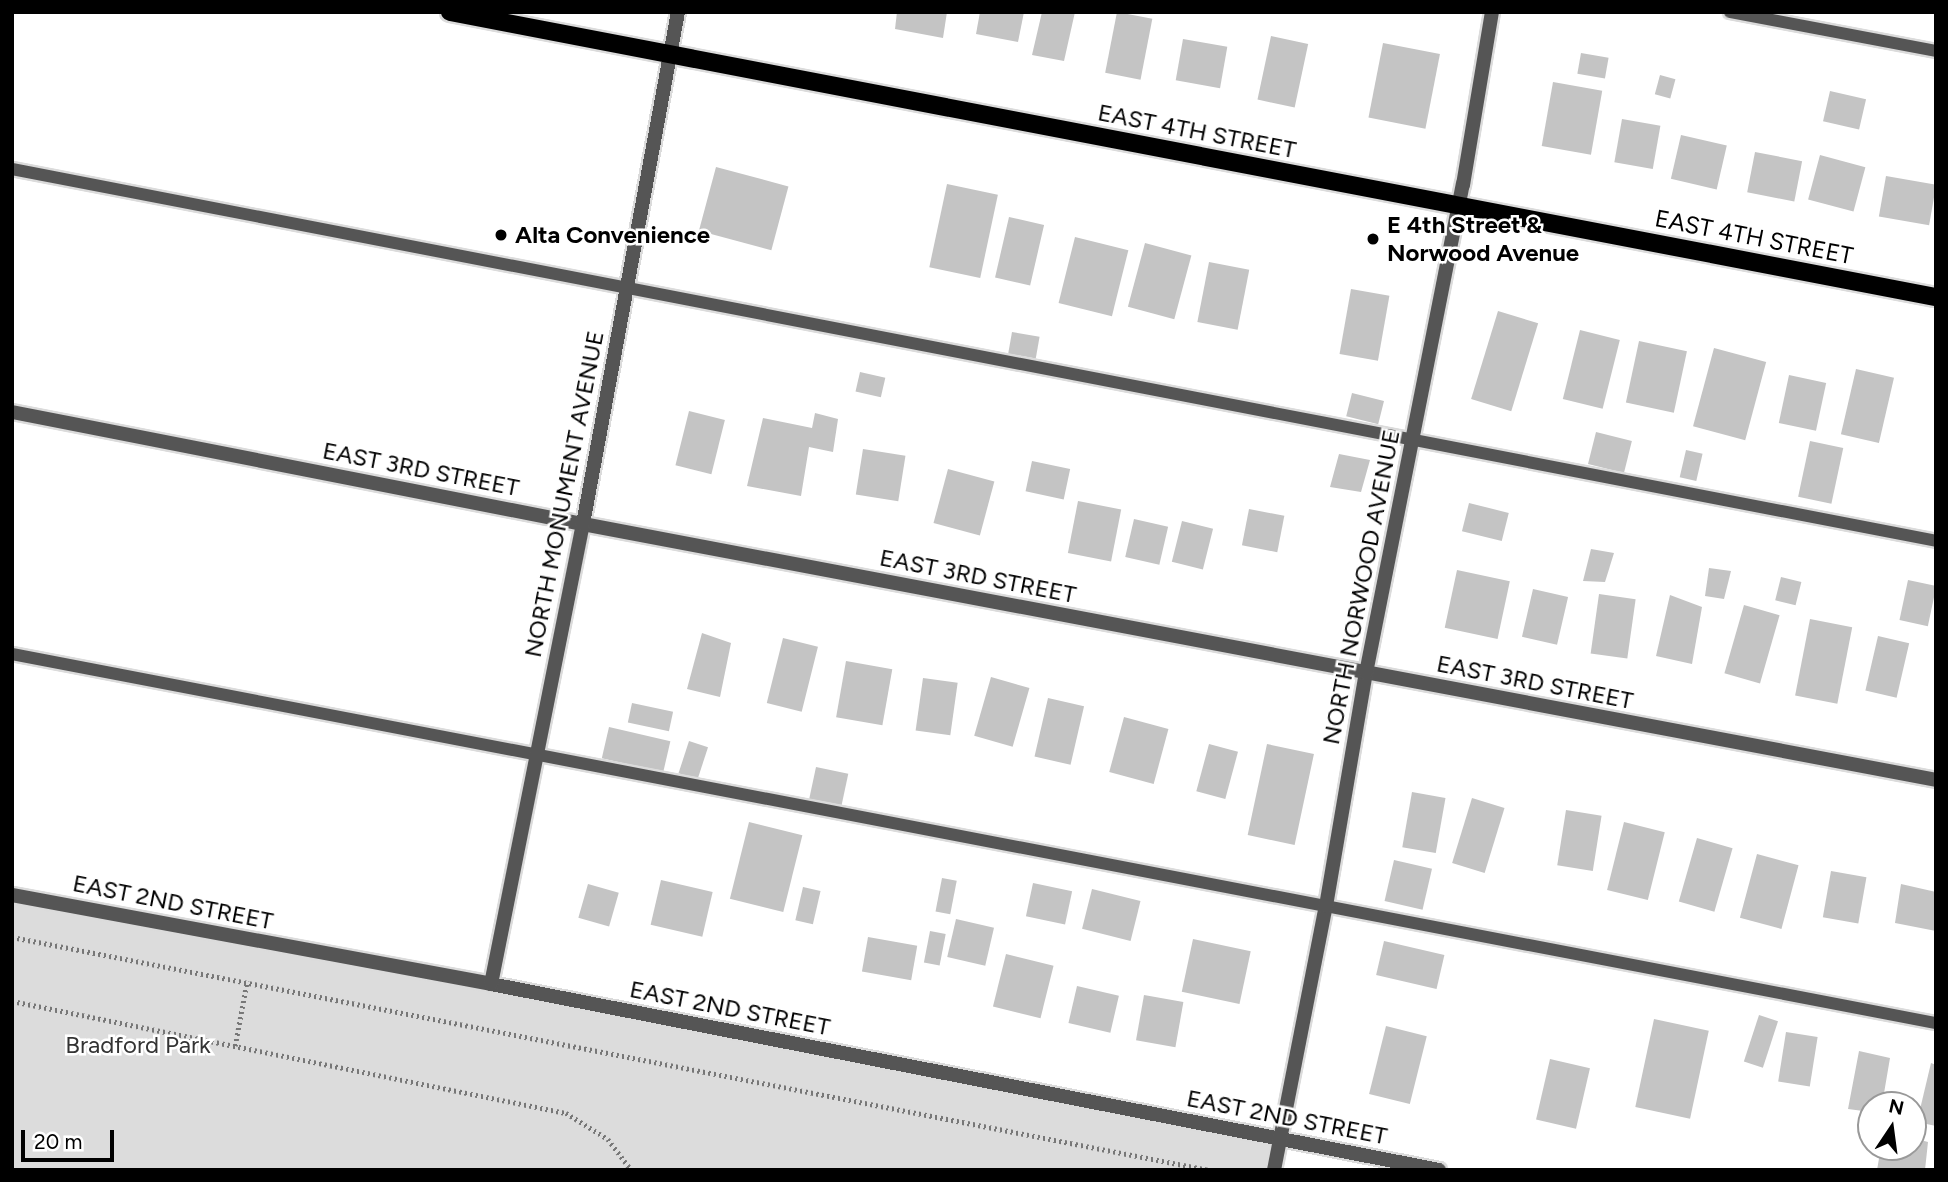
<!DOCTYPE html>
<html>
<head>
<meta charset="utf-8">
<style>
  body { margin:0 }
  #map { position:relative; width:1948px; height:1182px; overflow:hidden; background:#fff; font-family:Figtree,sans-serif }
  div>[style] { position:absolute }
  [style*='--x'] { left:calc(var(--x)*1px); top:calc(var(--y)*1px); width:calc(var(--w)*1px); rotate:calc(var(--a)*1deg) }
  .green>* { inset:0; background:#dcdcdc }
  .building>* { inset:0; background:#c4c4c4; transform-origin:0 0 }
  .path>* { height:4.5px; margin-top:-2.25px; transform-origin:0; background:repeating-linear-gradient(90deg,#777 0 2px,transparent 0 5.5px) }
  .roads { filter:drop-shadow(2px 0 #dbdbdb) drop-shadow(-2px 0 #dbdbdb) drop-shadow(0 2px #dbdbdb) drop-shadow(0 -2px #dbdbdb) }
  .service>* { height:12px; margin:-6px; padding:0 6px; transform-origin:6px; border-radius:6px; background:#555 }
  .minor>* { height:14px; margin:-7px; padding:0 7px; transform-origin:7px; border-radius:7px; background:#555 }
  .tertiary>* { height:14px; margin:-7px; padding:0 7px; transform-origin:7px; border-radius:7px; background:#555 }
  .primary>* { height:18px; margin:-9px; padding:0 9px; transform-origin:9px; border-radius:9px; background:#000 }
  .dots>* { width:19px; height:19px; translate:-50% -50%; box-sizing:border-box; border:4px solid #fff; border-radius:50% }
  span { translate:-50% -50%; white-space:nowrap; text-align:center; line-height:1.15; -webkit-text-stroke:5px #fff; paint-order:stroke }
  .street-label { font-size:24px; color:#000 }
  .poi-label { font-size:24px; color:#000; font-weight:700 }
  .left { translate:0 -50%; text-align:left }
  .park-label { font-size:24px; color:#333 }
  .frame { position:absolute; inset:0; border:14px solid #000; pointer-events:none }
  .north { position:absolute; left:1857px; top:1091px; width:70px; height:70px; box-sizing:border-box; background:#fff; border:2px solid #999; border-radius:50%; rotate:13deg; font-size:19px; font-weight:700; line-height:28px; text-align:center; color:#000 }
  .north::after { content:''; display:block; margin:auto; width:24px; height:32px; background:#000; clip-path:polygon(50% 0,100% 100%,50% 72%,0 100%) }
  .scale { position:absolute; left:21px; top:1130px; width:93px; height:32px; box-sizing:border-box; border:4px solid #000; border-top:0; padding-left:9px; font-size:21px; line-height:24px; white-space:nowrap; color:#000; -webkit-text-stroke:5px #fff; paint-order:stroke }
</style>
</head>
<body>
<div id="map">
  <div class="green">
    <div style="clip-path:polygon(12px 895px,1280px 1139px,1274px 1170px,12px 1170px)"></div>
  </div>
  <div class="building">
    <div style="clip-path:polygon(897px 12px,947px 12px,943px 38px,895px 29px)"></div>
    <div style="clip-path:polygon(980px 12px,1024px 12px,1018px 42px,976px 34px)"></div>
    <div style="clip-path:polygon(1042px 12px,1075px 12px,1064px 61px,1032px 55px)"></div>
    <div style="left:1117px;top:12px;width:36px;height:62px;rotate:11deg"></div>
    <div style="left:1271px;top:36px;width:38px;height:65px;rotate:12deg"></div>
    <div style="left:1183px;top:39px;width:45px;height:42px;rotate:10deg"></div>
    <div style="left:1383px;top:43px;width:58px;height:76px;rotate:11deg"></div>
    <div style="left:1581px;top:53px;width:28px;height:21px;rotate:10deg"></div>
    <div style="left:1660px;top:75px;width:16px;height:20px;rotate:15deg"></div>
    <div style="left:1553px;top:82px;width:50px;height:65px;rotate:10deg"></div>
    <div style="left:1830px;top:91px;width:37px;height:31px;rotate:13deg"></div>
    <div style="left:1622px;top:119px;width:39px;height:44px;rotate:10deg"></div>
    <div style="left:1681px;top:135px;width:47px;height:45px;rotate:13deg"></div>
    <div style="left:1755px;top:152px;width:48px;height:41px;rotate:11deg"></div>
    <div style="left:1820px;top:155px;width:47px;height:46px;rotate:15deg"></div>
    <div style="left:716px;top:167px;width:75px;height:66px;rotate:15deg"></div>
    <div style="left:1886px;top:176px;width:51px;height:41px;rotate:10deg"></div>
    <div style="left:947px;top:184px;width:52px;height:85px;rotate:12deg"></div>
    <div style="left:1009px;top:217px;width:36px;height:62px;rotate:13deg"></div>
    <div style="left:1075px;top:237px;width:55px;height:68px;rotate:14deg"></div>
    <div style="left:1145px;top:243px;width:48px;height:66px;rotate:15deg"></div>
    <div style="left:1209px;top:262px;width:41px;height:61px;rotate:11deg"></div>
    <div style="left:1351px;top:289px;width:39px;height:66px;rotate:10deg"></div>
    <div style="left:1498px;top:311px;width:42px;height:92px;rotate:17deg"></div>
    <div style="left:1580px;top:330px;width:41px;height:71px;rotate:14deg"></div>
    <div style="left:1012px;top:332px;width:28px;height:22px;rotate:10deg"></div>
    <div style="left:1639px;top:341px;width:49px;height:63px;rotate:12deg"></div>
    <div style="left:1714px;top:348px;width:54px;height:81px;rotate:15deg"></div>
    <div style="left:1856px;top:369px;width:39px;height:67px;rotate:13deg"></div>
    <div style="left:860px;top:372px;width:26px;height:20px;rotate:13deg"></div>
    <div style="left:1789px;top:375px;width:38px;height:49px;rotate:12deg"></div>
    <div style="left:1352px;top:393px;width:33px;height:24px;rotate:14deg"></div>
    <div style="left:689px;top:411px;width:37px;height:56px;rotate:14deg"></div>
    <div style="clip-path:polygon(815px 413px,838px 419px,833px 452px,809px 447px,801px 496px,747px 486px,763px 418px,812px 428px)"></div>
    <div style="left:1596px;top:432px;width:37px;height:33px;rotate:14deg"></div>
    <div style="left:1810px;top:441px;width:34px;height:57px;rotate:12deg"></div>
    <div style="left:863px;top:449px;width:43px;height:46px;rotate:9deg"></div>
    <div style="left:1686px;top:450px;width:17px;height:28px;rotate:13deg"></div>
    <div style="clip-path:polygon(1339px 454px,1370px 460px,1361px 492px,1330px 487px)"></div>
    <div style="left:1032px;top:461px;width:39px;height:31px;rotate:12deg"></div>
    <div style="left:948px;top:469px;width:48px;height:56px;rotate:15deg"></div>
    <div style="left:1078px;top:501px;width:44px;height:53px;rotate:11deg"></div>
    <div style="left:1469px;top:503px;width:41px;height:29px;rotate:14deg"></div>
    <div style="left:1249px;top:509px;width:36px;height:37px;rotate:11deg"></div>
    <div style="left:1134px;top:519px;width:35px;height:39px;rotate:13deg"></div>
    <div style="left:1182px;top:521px;width:32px;height:42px;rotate:14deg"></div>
    <div style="clip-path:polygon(1591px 549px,1614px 553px,1605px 582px,1583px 581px)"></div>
    <div style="clip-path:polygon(1709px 568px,1731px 571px,1724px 599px,1705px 596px)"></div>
    <div style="left:1457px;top:570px;width:54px;height:59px;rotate:12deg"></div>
    <div style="left:1781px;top:577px;width:21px;height:24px;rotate:14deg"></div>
    <div style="left:1908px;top:580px;width:29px;height:41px;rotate:12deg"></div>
    <div style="left:1533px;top:589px;width:36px;height:49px;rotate:13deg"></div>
    <div style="left:1599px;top:594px;width:37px;height:60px;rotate:8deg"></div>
    <div style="clip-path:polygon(1670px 595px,1702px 607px,1692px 664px,1656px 656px)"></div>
    <div style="left:1744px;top:605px;width:37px;height:71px;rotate:16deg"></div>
    <div style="left:1810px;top:619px;width:43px;height:78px;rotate:11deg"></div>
    <div style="clip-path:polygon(702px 633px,731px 643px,720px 697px,687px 689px)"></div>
    <div style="left:1878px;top:636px;width:32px;height:56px;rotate:13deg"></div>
    <div style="left:783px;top:638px;width:36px;height:67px;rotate:14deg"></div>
    <div style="left:846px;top:661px;width:47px;height:57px;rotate:10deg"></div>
    <div style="left:991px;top:677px;width:40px;height:61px;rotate:16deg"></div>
    <div style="left:923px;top:678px;width:35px;height:53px;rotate:8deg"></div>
    <div style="left:1048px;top:698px;width:37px;height:60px;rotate:13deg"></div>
    <div style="left:632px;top:703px;width:42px;height:20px;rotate:12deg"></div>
    <div style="left:1124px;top:717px;width:46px;height:57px;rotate:15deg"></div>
    <div style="left:609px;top:727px;width:63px;height:32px;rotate:13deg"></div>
    <div style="left:689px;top:741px;width:20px;height:34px;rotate:18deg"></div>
    <div style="left:1209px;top:744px;width:30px;height:49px;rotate:15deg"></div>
    <div style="left:1267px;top:744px;width:48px;height:93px;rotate:12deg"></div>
    <div style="left:816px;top:767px;width:33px;height:34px;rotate:12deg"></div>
    <div style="left:1412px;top:792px;width:34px;height:56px;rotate:10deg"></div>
    <div style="left:1472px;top:798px;width:34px;height:68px;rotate:17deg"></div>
    <div style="left:1566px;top:810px;width:36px;height:56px;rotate:9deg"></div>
    <div style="left:749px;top:822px;width:55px;height:79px;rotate:14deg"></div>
    <div style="left:1624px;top:822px;width:42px;height:70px;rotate:14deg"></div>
    <div style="left:1697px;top:838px;width:37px;height:66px;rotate:16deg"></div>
    <div style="left:1757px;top:854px;width:43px;height:66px;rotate:15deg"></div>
    <div style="left:1394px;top:860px;width:39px;height:42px;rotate:13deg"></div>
    <div style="left:1831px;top:871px;width:36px;height:47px;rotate:10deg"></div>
    <div style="left:942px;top:878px;width:15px;height:34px;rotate:11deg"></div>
    <div style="left:661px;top:880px;width:53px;height:46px;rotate:13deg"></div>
    <div style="left:1033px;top:883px;width:40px;height:34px;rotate:12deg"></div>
    <div style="left:588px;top:884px;width:32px;height:35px;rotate:16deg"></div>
    <div style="clip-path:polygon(1901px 884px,1936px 892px,1936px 931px,1895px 923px)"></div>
    <div style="left:803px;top:887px;width:18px;height:34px;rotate:13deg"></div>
    <div style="left:1092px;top:889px;width:50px;height:41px;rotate:14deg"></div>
    <div style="left:956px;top:919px;width:39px;height:39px;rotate:13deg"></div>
    <div style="left:930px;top:931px;width:16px;height:32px;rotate:11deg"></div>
    <div style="left:868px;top:937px;width:50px;height:35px;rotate:10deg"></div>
    <div style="left:1193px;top:939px;width:59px;height:54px;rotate:12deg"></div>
    <div style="left:1384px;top:941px;width:62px;height:35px;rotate:13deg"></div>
    <div style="left:1006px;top:954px;width:49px;height:54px;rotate:14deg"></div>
    <div style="left:1077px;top:986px;width:43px;height:38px;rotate:13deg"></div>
    <div style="left:1144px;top:995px;width:40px;height:46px;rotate:10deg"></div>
    <div style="left:1759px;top:1015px;width:20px;height:49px;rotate:18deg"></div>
    <div style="left:1654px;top:1019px;width:56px;height:90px;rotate:12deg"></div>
    <div style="left:1386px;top:1026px;width:42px;height:70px;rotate:14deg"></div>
    <div style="left:1786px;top:1032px;width:32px;height:50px;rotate:9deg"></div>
    <div style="clip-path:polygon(1859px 1051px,1890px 1058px,1882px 1105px,1871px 1105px,1871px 1112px,1848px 1109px)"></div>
    <div style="left:1550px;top:1059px;width:41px;height:62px;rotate:13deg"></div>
    <div style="clip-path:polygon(1931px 1063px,1936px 1065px,1936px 1126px,1917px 1122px)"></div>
    <div style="clip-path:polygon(1913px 1138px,1928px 1142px,1925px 1170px,1877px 1170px,1881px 1147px,1913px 1147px)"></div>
  </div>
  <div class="path">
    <div style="--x:12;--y:937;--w:1218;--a:11.02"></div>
    <div style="--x:12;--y:1001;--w:565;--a:11.43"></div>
    <div style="--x:566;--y:1113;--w:49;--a:31.8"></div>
    <div style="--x:608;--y:1139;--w:39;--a:53"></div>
    <div style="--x:235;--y:1046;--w:66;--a:-79.5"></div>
  </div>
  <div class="roads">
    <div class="service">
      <div style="--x:1730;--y:12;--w:210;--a:10.7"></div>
      <div style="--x:12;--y:169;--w:1960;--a:10.94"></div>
      <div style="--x:12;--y:654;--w:1959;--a:10.86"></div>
    </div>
    <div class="minor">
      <div style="--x:12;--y:412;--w:582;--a:11.1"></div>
      <div style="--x:583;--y:524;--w:1377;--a:10.71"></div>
      <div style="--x:12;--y:895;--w:487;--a:10.5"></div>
      <div style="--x:491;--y:984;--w:966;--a:11.1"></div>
      <div style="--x:491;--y:984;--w:469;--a:-78.7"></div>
      <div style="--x:583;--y:524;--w:521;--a:-79.49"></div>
    </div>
    <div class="tertiary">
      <div style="--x:1274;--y:1170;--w:269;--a:-78.9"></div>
      <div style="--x:1326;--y:906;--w:236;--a:-80.3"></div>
      <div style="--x:1366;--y:673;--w:498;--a:-78.8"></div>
      <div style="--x:1463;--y:185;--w:175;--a:-80.5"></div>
    </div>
    <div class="primary">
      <div style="--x:450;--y:12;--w:1513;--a:10.86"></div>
    </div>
  </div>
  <div class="dots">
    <div style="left:501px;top:235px;background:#000"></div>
    <div style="left:1373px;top:239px;background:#000"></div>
  </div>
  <div class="street-label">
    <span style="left:1197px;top:131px;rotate:11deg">EAST 4TH STREET</span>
    <span style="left:1754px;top:237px;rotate:11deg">EAST 4TH STREET</span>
    <span style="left:421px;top:469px;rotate:11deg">EAST 3RD STREET</span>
    <span style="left:564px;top:494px;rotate:-79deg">NORTH MONUMENT AVENUE</span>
    <span style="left:978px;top:576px;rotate:11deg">EAST 3RD STREET</span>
    <span style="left:1361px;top:587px;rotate:-79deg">NORTH NORWOOD AVENUE</span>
    <span style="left:1535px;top:682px;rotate:11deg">EAST 3RD STREET</span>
    <span style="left:173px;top:902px;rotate:11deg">EAST 2ND STREET</span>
    <span style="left:730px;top:1008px;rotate:11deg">EAST 2ND STREET</span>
    <span style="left:1287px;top:1117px;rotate:11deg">EAST 2ND STREET</span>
  </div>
  <div class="poi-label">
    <span class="left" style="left:1387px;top:239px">E 4th Street &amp;<br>Norwood Avenue</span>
    <span class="left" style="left:515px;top:235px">Alta Convenience</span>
  </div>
  <div class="park-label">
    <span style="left:138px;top:1045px">Bradford Park</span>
  </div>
  <div class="frame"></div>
  <div class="north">N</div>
  <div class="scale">20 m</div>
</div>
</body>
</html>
